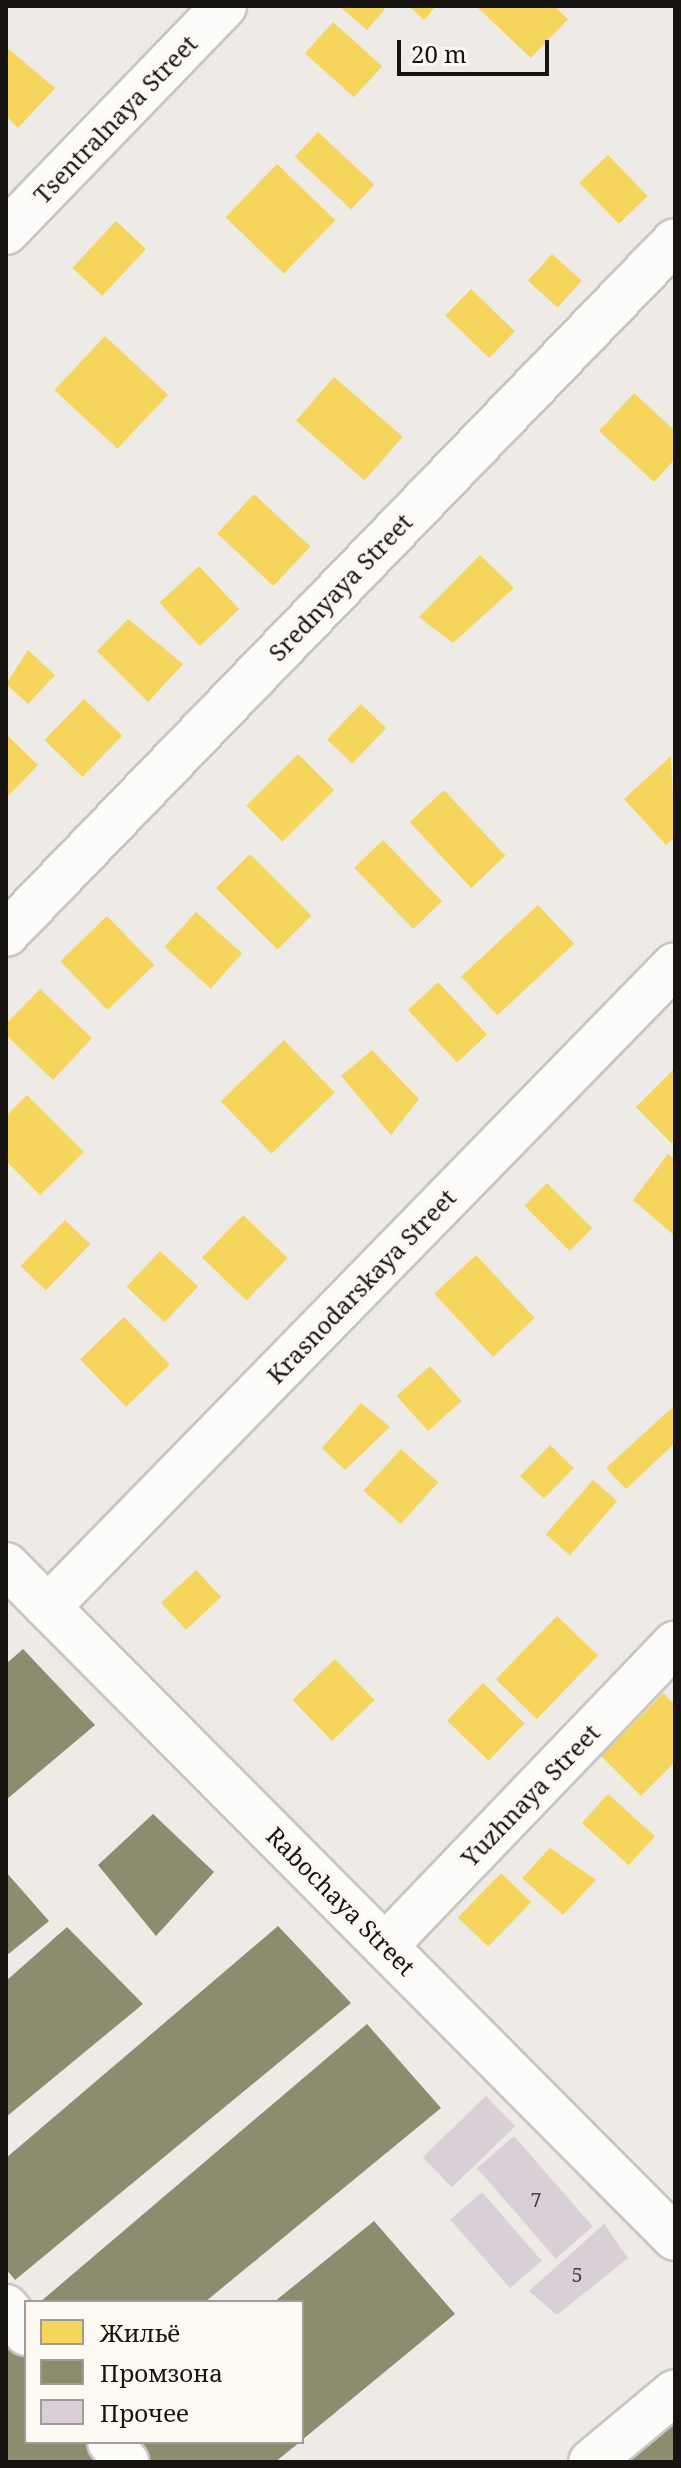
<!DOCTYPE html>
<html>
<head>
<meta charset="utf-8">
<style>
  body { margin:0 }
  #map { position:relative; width:681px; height:2468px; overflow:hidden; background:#eeeae6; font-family:"Noto Serif",serif }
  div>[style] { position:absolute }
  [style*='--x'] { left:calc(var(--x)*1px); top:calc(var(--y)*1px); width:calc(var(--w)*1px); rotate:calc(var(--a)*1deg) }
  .homes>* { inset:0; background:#f6d55c; transform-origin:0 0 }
  .industry>* { inset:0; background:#8c8c6e }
  .building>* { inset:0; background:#d8d0d6; transform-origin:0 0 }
  .roads { filter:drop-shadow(2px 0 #c8c5c2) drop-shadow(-2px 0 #c8c5c2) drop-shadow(0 2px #c8c5c2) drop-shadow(0 -2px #c8c5c2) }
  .minor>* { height:44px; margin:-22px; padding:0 22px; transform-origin:22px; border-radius:22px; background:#fcfcfb }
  span { translate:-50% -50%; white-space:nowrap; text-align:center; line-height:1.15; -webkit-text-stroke:8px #fef8f2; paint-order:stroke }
  .number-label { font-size:20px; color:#464242 }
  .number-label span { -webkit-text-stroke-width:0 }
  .street-label { font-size:24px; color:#161311 }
  .frame { position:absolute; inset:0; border:8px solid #161311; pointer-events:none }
  .legend { position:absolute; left:24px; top:2300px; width:280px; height:144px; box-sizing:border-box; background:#fef8f2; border:2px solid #a19c98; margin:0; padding:10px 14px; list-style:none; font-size:24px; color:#161311 }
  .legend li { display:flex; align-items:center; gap:16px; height:40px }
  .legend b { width:40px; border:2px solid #a19c98 }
  .scale { position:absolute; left:397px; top:40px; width:152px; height:36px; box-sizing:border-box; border:4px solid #161311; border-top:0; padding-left:10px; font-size:24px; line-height:28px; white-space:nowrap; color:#161311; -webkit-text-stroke:6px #fef8f2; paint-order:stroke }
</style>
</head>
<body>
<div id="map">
  <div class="homes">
    <div style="clip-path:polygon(339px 6px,381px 6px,385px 9px,367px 30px)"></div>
    <div style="clip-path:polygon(409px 6px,436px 6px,424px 20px)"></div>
    <div style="clip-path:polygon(476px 6px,554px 6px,568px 19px,531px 58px)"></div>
    <div style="left:333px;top:22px;width:66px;height:42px;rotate:42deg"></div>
    <div style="clip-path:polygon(6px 47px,55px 88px,18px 128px,6px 116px)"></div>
    <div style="left:318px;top:132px;width:77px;height:34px;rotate:43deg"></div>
    <div style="left:608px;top:155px;width:57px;height:40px;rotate:46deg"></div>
    <div style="left:277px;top:164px;width:81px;height:74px;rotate:44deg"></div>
    <div style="left:116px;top:221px;width:41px;height:64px;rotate:43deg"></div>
    <div style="left:552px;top:254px;width:40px;height:36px;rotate:42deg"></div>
    <div style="left:471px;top:289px;width:61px;height:37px;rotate:44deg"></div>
    <div style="left:105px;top:336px;width:86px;height:74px;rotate:43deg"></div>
    <div style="left:334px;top:377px;width:91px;height:58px;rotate:41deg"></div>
    <div style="clip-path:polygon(634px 393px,675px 431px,675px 459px,654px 482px,599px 431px)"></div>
    <div style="left:254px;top:494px;width:77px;height:54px;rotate:43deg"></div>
    <div style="clip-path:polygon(480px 555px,514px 588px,453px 643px,419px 617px)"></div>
    <div style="left:199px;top:566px;width:59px;height:54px;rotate:47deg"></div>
    <div style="clip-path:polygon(128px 619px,183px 664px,148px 702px,97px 651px)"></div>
    <div style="clip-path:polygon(28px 650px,55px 675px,28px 704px,6px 684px)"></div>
    <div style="left:84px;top:699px;width:53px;height:57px;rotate:44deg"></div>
    <div style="left:361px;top:704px;width:35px;height:49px;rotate:44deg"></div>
    <div style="clip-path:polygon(6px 734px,38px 765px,6px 798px)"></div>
    <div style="left:298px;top:754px;width:51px;height:73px;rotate:45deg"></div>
    <div style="clip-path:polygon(671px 756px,675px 837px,666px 845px,624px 799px)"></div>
    <div style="left:444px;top:790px;width:90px;height:47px;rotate:47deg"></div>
    <div style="left:383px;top:840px;width:85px;height:40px;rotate:46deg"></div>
    <div style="left:250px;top:854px;width:87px;height:48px;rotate:45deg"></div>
    <div style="left:538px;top:905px;width:53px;height:105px;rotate:47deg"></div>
    <div style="left:196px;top:912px;width:62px;height:47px;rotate:42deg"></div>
    <div style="left:107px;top:916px;width:68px;height:65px;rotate:46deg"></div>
    <div style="left:438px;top:982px;width:72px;height:41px;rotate:47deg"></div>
    <div style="clip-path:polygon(40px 989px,92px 1038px,53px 1080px,6px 1035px,6px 1024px)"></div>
    <div style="left:284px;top:1040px;width:73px;height:88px;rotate:46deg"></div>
    <div style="clip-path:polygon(372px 1050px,419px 1099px,391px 1135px,341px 1076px)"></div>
    <div style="clip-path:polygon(675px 1068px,675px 1140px,671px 1143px,636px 1107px)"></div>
    <div style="clip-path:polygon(27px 1095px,84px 1152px,40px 1195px,6px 1161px,6px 1116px)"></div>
    <div style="clip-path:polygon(668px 1154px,675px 1160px,675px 1236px,633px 1200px)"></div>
    <div style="left:547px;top:1183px;width:64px;height:32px;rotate:45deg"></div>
    <div style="left:243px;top:1215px;width:62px;height:59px;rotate:44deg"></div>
    <div style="left:65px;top:1220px;width:35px;height:64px;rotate:44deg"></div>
    <div style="left:160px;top:1251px;width:52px;height:49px;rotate:43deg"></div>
    <div style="left:476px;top:1255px;width:86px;height:57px;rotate:47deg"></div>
    <div style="left:124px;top:1317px;width:66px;height:61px;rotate:46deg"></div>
    <div style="left:430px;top:1366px;width:47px;height:45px;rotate:48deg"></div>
    <div style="clip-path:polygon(361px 1403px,390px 1427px,345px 1470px,322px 1448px)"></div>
    <div style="clip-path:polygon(675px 1405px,675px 1443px,626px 1489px,606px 1468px)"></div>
    <div style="left:550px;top:1445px;width:33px;height:43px;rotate:44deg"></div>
    <div style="left:401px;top:1449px;width:50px;height:56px;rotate:42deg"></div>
    <div style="left:593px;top:1480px;width:32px;height:72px;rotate:41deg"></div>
    <div style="left:196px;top:1570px;width:37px;height:48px;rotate:47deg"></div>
    <div style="left:557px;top:1616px;width:57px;height:88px;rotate:44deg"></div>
    <div style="left:335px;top:1659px;width:57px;height:59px;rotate:46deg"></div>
    <div style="left:483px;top:1683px;width:58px;height:52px;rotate:44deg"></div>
    <div style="clip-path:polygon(663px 1693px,675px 1705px,675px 1762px,641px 1796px,601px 1756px)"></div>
    <div style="left:608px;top:1794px;width:63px;height:39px;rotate:42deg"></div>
    <div style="clip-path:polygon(550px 1848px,596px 1880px,563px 1915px,522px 1878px)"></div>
    <div style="left:501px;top:1873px;width:42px;height:62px;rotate:44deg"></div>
  </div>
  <div class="industry">
    <div style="clip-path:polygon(23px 1649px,95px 1725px,6px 1800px,6px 1664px)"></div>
    <div style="clip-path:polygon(153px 1814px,214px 1872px,156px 1936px,98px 1865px)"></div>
    <div style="clip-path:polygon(6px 1872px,49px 1921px,6px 1956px)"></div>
    <div style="clip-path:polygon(278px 1926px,351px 2003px,15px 2280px,6px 2269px,6px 2158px)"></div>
    <div style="clip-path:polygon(67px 1927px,143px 2004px,6px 2117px,6px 1981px)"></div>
    <div style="clip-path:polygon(367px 2024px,441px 2108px,205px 2302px,40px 2302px)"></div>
    <div style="clip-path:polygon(374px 2221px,455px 2314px,302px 2440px,302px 2302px,274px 2302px)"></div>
    <div style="clip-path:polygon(6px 2322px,26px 2347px,26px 2442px,104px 2442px,120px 2462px,6px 2462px)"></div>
    <div style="clip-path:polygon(675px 2421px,675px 2462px,625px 2462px)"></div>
    <div style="clip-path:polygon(131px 2442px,300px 2442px,275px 2462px,148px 2462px)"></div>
  </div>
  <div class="building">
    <div style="left:486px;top:2096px;width:42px;height:88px;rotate:46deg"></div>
    <div style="left:514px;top:2136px;width:120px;height:49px;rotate:49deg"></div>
    <div style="left:482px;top:2192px;width:91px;height:42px;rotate:49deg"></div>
    <div style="clip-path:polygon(604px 2224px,628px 2258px,557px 2315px,529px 2291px)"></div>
  </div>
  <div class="roads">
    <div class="minor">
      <div style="--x:6;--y:232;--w:314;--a:-46"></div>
      <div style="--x:6;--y:934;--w:963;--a:-46.01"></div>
      <div style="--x:6;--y:1565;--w:949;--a:45.17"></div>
      <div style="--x:48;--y:1607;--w:897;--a:-45.68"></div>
      <div style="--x:385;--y:1946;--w:419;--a:-46.2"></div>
      <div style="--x:6;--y:2307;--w:33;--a:52"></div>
      <div style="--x:110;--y:2442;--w:26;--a:51"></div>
      <div style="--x:591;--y:2462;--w:109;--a:-39.8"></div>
    </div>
  </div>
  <div class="number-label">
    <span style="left:536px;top:2199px">7</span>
    <span style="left:577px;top:2274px">5</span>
  </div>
  <div class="street-label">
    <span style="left:115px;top:119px;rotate:-46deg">Tsentralnaya Street</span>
    <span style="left:340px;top:587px;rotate:-46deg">Srednyaya Street</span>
    <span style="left:361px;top:1286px;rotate:-46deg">Krasnodarskaya Street</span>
    <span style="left:530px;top:1795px;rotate:-46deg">Yuzhnaya Street</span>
    <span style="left:341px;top:1901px;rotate:45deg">Rabochaya Street</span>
  </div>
  <div class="frame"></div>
  <ul class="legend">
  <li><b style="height:22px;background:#f6d55c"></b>Жильё</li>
  <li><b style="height:22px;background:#8c8c6e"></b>Промзона</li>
  <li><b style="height:22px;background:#d8d0d6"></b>Прочее</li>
  </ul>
  <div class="scale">20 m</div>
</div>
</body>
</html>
